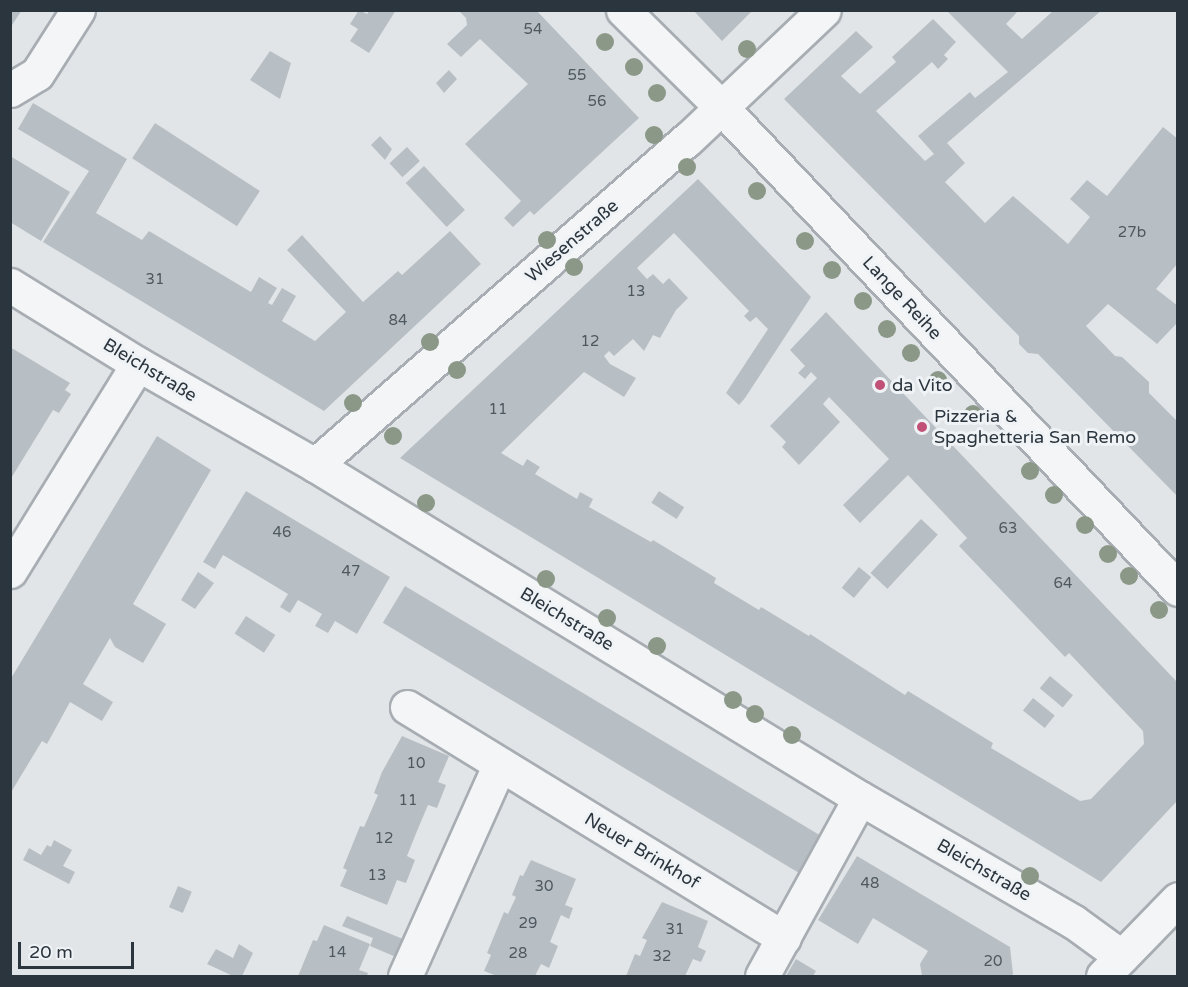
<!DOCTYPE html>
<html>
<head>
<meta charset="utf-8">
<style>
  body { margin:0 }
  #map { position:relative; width:1188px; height:987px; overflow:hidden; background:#e1e5e8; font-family:"Varela Round",sans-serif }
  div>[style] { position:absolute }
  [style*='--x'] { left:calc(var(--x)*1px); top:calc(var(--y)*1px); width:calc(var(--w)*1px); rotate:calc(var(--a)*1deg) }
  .building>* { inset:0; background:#b8bfc4; transform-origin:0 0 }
  .roads { filter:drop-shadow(2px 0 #a7adb2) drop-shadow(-2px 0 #a7adb2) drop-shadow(0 2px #a7adb2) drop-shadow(0 -2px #a7adb2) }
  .minor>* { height:33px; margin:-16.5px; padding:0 16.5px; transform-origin:16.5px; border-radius:16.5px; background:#f3f5f7 }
  .trees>* { width:18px; height:18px; margin:-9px; border-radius:50%; background:#8b9888 }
  .dots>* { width:16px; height:16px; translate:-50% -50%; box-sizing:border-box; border:3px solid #f0f3f6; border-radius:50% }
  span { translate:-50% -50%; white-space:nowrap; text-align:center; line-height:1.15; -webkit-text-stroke:6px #f0f3f6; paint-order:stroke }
  .number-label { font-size:15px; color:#4e5860 }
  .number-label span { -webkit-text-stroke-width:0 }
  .street-label { font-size:18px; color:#2b353e }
  .poi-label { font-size:18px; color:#2b353e }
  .left { translate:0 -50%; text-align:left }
  .frame { position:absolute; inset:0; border:12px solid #2b353e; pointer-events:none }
  .scale { position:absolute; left:18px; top:942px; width:116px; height:27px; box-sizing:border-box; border:3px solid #2b353e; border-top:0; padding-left:8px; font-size:18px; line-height:21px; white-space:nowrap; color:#2b353e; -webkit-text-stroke:4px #f0f3f6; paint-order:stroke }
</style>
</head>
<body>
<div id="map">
  <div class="building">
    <div style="clip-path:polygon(10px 10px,22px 10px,10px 28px)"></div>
    <div style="clip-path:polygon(359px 10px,367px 14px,370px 10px,396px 10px,369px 53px,350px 41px,358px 29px,350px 24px)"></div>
    <div style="clip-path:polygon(458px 10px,536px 10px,639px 118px,534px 215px,530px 211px,513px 227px,504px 218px,521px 201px,465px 144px,528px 84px,480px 39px,461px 57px,447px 44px,467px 25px,466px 18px)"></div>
    <div style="clip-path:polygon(693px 10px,753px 10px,722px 41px)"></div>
    <div style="clip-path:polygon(946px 10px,1019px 10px,1006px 24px,1022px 39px,1054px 10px,1102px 10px,947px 143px,965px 163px,945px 182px,985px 223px,1013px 196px,1068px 244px,1090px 217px,1070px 199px,1087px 180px,1107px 196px,1163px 127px,1178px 139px,1178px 263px,1156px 289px,1178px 306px,1178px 322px,1157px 344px,1108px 304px,1086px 326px,1115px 356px,1122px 357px,1149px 382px,1149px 393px,1178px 422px,1178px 497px,1038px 354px,1028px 353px,1019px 344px,1019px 336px,784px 99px,856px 31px,873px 47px,841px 76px,860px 94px,896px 62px,892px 57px,933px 19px,956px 42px,944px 55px,948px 59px,938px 69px,932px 62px,876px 111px,925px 161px,934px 154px,918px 136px,970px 92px,975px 98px,1008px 72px)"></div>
    <div style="clip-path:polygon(270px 51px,291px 63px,280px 99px,250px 80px)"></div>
    <div style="clip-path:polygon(449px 70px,457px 79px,444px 93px,436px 83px)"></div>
    <div style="clip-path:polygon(33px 103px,127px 159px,96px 213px,142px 240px,149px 231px,251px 292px,259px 277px,277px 288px,268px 303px,272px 305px,282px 288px,296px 296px,282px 321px,315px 341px,346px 312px,287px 250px,302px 235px,363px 302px,398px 271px,402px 275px,450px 231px,481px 264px,324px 411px,43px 242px,89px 171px,18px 129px)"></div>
    <div style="left:155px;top:123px;width:125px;height:42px;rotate:33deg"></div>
    <div style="clip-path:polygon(380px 136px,392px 149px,385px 160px,371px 145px)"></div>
    <div style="left:407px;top:147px;width:19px;height:24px;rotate:47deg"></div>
    <div style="clip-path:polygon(10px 156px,70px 192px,41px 241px,10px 222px)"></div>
    <div style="left:424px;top:166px;width:60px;height:25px;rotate:47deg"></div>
    <div style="clip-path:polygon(698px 179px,811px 297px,745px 398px,739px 405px,726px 393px,768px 329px,756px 317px,750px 322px,744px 316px,749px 311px,674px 233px,637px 268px,647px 279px,653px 274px,663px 284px,669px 278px,688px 298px,676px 310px,660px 338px,653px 335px,644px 351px,633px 339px,614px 356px,609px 351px,604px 356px,610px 364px,636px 378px,624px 397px,584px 372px,501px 453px,523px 466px,527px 459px,540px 467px,535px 474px,577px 499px,580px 492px,593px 499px,589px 507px,651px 542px,653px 540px,716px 578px,714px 583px,759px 610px,761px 607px,809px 636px,810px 634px,905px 695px,908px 691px,993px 743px,991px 748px,1080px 801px,1091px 799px,1144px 744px,1143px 731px,1069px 653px,1065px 657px,959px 546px,967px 538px,908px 475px,860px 523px,843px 505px,889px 459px,829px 397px,823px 404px,840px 422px,799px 465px,782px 447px,786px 442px,770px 426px,817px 378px,811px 372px,805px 379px,798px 373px,805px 366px,790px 350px,826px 312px,1178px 683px,1178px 800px,1101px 882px,400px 458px)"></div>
    <div style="clip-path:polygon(10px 347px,70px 383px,65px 390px,71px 394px,59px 413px,53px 410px,10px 480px)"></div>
    <div style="clip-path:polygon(157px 436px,211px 470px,133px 604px,166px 624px,143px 663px,115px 647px,110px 638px,83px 684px,113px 702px,102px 721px,70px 702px,47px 744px,42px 741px,10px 794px,10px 680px)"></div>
    <div style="clip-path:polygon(246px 491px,390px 577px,357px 634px,335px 621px,328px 633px,315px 626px,322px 614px,298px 600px,290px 613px,280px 607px,288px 594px,223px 555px,215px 569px,203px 562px)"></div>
    <div style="left:659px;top:491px;width:30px;height:14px;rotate:33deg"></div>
    <div style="left:921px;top:519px;width:23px;height:74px;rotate:43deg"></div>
    <div style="left:859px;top:567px;width:16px;height:27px;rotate:40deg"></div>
    <div style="clip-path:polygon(198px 572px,214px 583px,195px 609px,181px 600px)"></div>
    <div style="left:405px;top:586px;width:487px;height:43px;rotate:31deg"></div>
    <div style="left:246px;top:616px;width:35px;height:21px;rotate:33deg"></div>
    <div style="left:1050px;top:676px;width:30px;height:16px;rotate:40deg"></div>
    <div style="left:1033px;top:698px;width:28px;height:16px;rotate:39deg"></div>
    <div style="clip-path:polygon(402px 736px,449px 756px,438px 782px,446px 785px,437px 808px,428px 805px,417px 831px,407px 856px,415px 860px,406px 883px,397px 880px,387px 905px,340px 886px,347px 870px,343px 868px,360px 826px,364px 827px,378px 795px,374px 793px,382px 772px)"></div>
    <div style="clip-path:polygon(54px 840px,72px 850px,63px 866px,75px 872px,69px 884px,23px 860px,29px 848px,41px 855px,47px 845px,51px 847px)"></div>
    <div style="clip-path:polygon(857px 856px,1010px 947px,1013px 974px,1011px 976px,922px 976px,920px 964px,928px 951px,873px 918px,858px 944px,818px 920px)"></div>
    <div style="clip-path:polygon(531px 860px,576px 879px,565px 905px,573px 908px,569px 919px,561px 915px,550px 942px,558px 946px,549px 968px,541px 964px,535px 976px,497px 976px,484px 971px,491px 955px,487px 953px,504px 912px,508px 914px,516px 897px,512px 895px,520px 875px,523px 876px)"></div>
    <div style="left:178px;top:886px;width:15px;height:23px;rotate:23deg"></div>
    <div style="clip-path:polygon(662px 902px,708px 921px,698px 947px,706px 951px,701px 962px,693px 959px,685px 976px,626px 976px,635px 954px,640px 956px,647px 940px,642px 938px)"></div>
    <div style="clip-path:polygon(347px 916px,403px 939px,396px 957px,370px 946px,373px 938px,342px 926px)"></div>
    <div style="clip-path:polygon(324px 925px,370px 944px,359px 970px,368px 973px,367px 976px,298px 976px,313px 940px,317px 941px)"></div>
    <div style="clip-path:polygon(239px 944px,253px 953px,242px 976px,233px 976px,207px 964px,216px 949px,233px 958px)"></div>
    <div style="clip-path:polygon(796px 959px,816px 971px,813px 976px,786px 976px)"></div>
  </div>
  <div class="roads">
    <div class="minor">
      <div style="--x:623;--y:10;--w:138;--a:44.7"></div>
      <div style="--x:721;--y:107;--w:664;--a:46.53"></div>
      <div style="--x:10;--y:90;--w:31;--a:-31"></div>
      <div style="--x:37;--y:74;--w:76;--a:-57.4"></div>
      <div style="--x:10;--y:285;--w:150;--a:31.7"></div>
      <div style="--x:138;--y:364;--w:204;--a:29.7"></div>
      <div style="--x:315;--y:465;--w:639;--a:31.43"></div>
      <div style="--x:860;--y:798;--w:247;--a:30.1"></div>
      <div style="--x:1074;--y:922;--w:59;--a:36.1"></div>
      <div style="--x:315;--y:465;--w:495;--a:-41.2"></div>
      <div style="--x:688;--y:139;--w:187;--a:-43.5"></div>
      <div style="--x:10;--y:571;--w:243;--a:-58.3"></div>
      <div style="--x:407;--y:707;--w:442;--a:31.5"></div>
      <div style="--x:405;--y:976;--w:232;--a:-65.9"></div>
      <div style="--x:762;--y:976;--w:203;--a:-61.2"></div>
      <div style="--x:1103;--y:976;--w:107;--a:-45.8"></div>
    </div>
  </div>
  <div class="trees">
    <div style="left:605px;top:42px"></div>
    <div style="left:747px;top:49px"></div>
    <div style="left:634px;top:67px"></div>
    <div style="left:657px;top:93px"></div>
    <div style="left:654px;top:135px"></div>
    <div style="left:687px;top:167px"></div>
    <div style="left:757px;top:191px"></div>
    <div style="left:547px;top:240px"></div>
    <div style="left:805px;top:241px"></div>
    <div style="left:574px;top:267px"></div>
    <div style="left:832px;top:270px"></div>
    <div style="left:863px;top:301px"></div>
    <div style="left:887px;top:329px"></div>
    <div style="left:430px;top:342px"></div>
    <div style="left:911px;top:353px"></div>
    <div style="left:457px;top:370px"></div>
    <div style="left:938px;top:380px"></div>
    <div style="left:353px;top:403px"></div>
    <div style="left:973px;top:414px"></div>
    <div style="left:393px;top:436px"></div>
    <div style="left:1030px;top:471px"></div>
    <div style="left:1054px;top:495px"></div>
    <div style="left:426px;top:503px"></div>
    <div style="left:1085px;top:525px"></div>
    <div style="left:1108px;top:554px"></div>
    <div style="left:1129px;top:576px"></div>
    <div style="left:546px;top:579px"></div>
    <div style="left:1159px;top:610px"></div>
    <div style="left:607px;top:618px"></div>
    <div style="left:657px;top:646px"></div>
    <div style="left:733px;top:700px"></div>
    <div style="left:755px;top:714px"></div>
    <div style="left:792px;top:735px"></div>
    <div style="left:1030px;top:876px"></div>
  </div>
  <div class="dots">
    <div style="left:880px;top:385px;background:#c25177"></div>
    <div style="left:922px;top:427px;background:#c25177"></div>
  </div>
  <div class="number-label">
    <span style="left:533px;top:30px">54</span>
    <span style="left:577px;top:76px">55</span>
    <span style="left:597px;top:102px">56</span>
    <span style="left:1132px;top:233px">27b</span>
    <span style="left:155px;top:280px">31</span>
    <span style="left:636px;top:292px">13</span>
    <span style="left:398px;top:321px">84</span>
    <span style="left:590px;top:342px">12</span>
    <span style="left:498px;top:410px">11</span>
    <span style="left:1008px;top:529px">63</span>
    <span style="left:282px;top:533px">46</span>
    <span style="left:351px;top:572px">47</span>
    <span style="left:1063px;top:584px">64</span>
    <span style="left:416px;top:764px">10</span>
    <span style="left:408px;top:801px">11</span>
    <span style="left:384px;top:839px">12</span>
    <span style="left:377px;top:876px">13</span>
    <span style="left:870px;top:884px">48</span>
    <span style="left:544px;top:887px">30</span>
    <span style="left:528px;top:924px">29</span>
    <span style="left:675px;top:930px">31</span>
    <span style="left:337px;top:953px">14</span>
    <span style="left:518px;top:954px">28</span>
    <span style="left:662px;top:957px">32</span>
    <span style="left:993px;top:962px">20</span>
  </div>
  <div class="street-label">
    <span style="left:572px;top:241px;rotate:-41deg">Wiesenstraße</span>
    <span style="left:902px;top:298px;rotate:47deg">Lange Reihe</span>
    <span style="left:150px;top:370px;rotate:31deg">Bleichstraße</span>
    <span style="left:567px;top:619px;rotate:31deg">Bleichstraße</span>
    <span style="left:642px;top:851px;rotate:31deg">Neuer Brinkhof</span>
    <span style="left:984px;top:870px;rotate:30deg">Bleichstraße</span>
  </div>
  <div class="poi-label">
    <span class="left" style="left:892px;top:385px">da Vito</span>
    <span class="left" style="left:934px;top:427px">Pizzeria &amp;<br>Spaghetteria San Remo</span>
  </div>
  <div class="frame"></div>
  <div class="scale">20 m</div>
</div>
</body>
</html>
